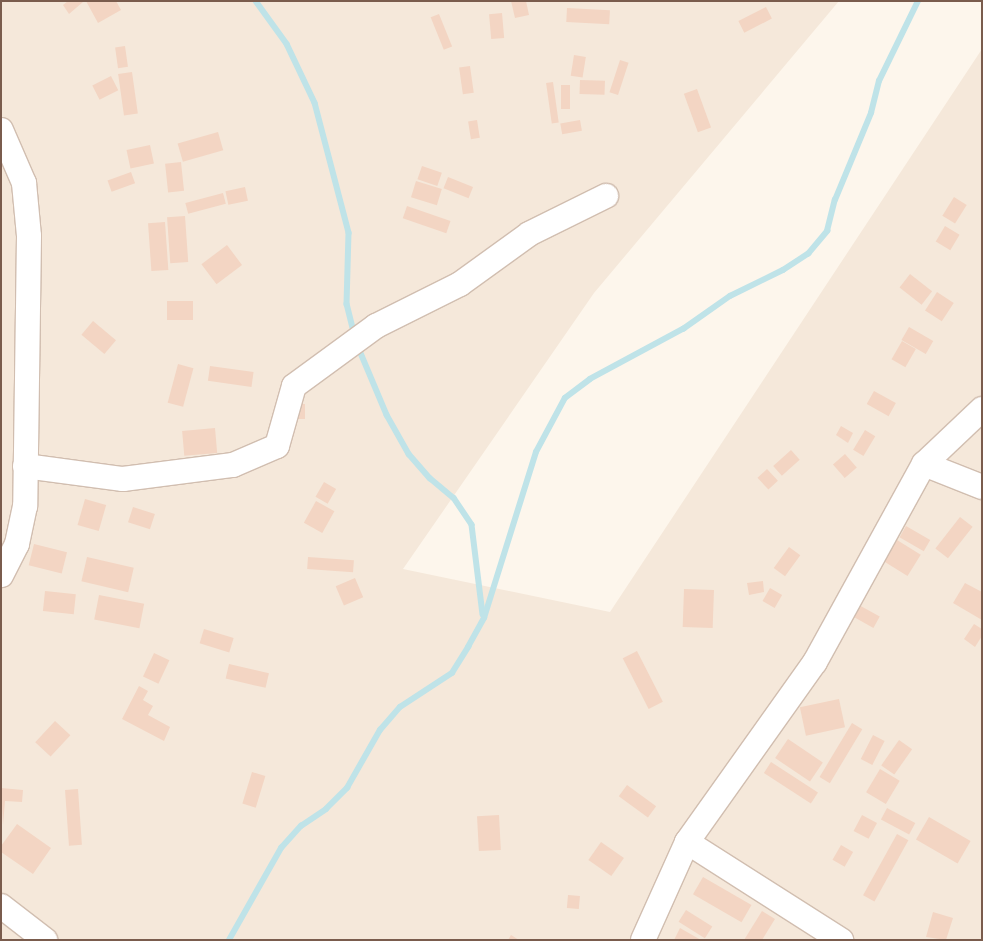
<!DOCTYPE html>
<html>
<head>
<meta charset="utf-8">
<style>
  body { margin:0 }
  #map { position:relative; width:983px; height:941px; overflow:hidden; background:#fdf6ec; font-family:Mulish,sans-serif }
  div>[style] { position:absolute }
  [style*='--x'] { left:calc(var(--x)*1px); top:calc(var(--y)*1px); width:calc(var(--w)*1px); rotate:calc(var(--a)*1deg) }
  .residential>* { inset:0; background:#f5e8da }
  .stream>* { height:5.5px; margin:-2.75px; padding:0 2.75px; transform-origin:2.75px; border-radius:2.75px; background:#bfe3e8 }
  .building>* { inset:0; background:#f3d5c3; transform-origin:0 0 }
  .roads { filter:drop-shadow(1px 0 #d1beb0) drop-shadow(-1px 0 #d1beb0) drop-shadow(0 1px #d1beb0) drop-shadow(0 -1px #d1beb0) }
  .minor>* { height:24px; margin:-12px; padding:0 12px; transform-origin:12px; border-radius:12px; background:#fff }
  span { translate:-50% -50%; white-space:nowrap; text-align:center; line-height:1.15; -webkit-text-stroke:4px #fffaf3; paint-order:stroke }
  .frame { position:absolute; inset:0; border:2px solid #7a5c4d; pointer-events:none }
</style>
</head>
<body>
<div id="map">
  <div class="residential">
    <div style="clip-path:polygon(1px 1px,839px 1px,594px 293px,403px 569px,610px 612px,982px 49px,982px 940px,1px 940px)"></div>
  </div>
  <div class="stream">
    <div style="--x:256;--y:1;--w:53;--a:54.2"></div>
    <div style="--x:287;--y:44;--w:65;--a:64.6"></div>
    <div style="--x:315;--y:103;--w:134;--a:75.3"></div>
    <div style="--x:349;--y:233;--w:71;--a:91.6"></div>
    <div style="--x:347;--y:304;--w:32;--a:76"></div>
    <div style="--x:358;--y:346;--w:75;--a:67.2"></div>
    <div style="--x:387;--y:415;--w:45;--a:60.6"></div>
    <div style="--x:409;--y:454;--w:32;--a:49"></div>
    <div style="--x:430;--y:478;--w:31;--a:40"></div>
    <div style="--x:454;--y:498;--w:32;--a:56"></div>
    <div style="--x:472;--y:525;--w:90;--a:83"></div>
    <div style="--x:229;--y:940;--w:106;--a:-60.5"></div>
    <div style="--x:281;--y:848;--w:30;--a:-48"></div>
    <div style="--x:301;--y:826;--w:30;--a:-34"></div>
    <div style="--x:326;--y:809;--w:30;--a:-45"></div>
    <div style="--x:347;--y:788;--w:67;--a:-60.4"></div>
    <div style="--x:380;--y:730;--w:30;--a:-49"></div>
    <div style="--x:400;--y:707;--w:62;--a:-33.2"></div>
    <div style="--x:452;--y:673;--w:31;--a:-58"></div>
    <div style="--x:468;--y:647;--w:33;--a:-61"></div>
    <div style="--x:484;--y:618;--w:174;--a:-72.6"></div>
    <div style="--x:536;--y:452;--w:61;--a:-61.8"></div>
    <div style="--x:565;--y:398;--w:31;--a:-37"></div>
    <div style="--x:590;--y:379;--w:106;--a:-28.3"></div>
    <div style="--x:683;--y:329;--w:57;--a:-35.1"></div>
    <div style="--x:730;--y:296;--w:59;--a:-26.1"></div>
    <div style="--x:783;--y:270;--w:30;--a:-33"></div>
    <div style="--x:808;--y:254;--w:30;--a:-50"></div>
    <div style="--x:827;--y:231;--w:32;--a:-76"></div>
    <div style="--x:835;--y:200;--w:94;--a:-67.5"></div>
    <div style="--x:871;--y:113;--w:33;--a:-76"></div>
    <div style="--x:879;--y:81;--w:89;--a:-64"></div>
  </div>
  <div class="building">
    <div style="clip-path:polygon(68px 1px,83px 1px,83px 2px,69px 14px,63px 5px)"></div>
    <div style="clip-path:polygon(86px 1px,116px 1px,121px 10px,98px 23px)"></div>
    <div style="clip-path:polygon(511px 1px,526px 1px,529px 15px,515px 18px)"></div>
    <div style="left:766px;top:7px;width:13px;height:31px;rotate:63deg"></div>
    <div style="left:567px;top:8px;width:43px;height:14px;rotate:3deg"></div>
    <div style="left:502px;top:13px;width:25px;height:13px;rotate:85deg"></div>
    <div style="left:439px;top:14px;width:35px;height:9px;rotate:68deg"></div>
    <div style="left:125px;top:46px;width:21px;height:10px;rotate:82deg"></div>
    <div style="left:574px;top:55px;width:12px;height:21px;rotate:9deg"></div>
    <div style="left:620px;top:60px;width:9px;height:34px;rotate:18deg"></div>
    <div style="left:470px;top:66px;width:27px;height:11px;rotate:82deg"></div>
    <div style="left:132px;top:72px;width:42px;height:14px;rotate:82deg"></div>
    <div style="left:111px;top:76px;width:16px;height:21px;rotate:63deg"></div>
    <div style="left:580px;top:80px;width:25px;height:14px;rotate:2deg"></div>
    <div style="left:553px;top:82px;width:41px;height:7px;rotate:82deg"></div>
    <div style="left:561px;top:85px;width:9px;height:24px"></div>
    <div style="left:697px;top:89px;width:41px;height:14px;rotate:70deg"></div>
    <div style="left:477px;top:120px;width:18px;height:9px;rotate:81deg"></div>
    <div style="left:580px;top:120px;width:11px;height:20px;rotate:80deg"></div>
    <div style="left:218px;top:132px;width:19px;height:42px;rotate:74deg"></div>
    <div style="left:150px;top:145px;width:19px;height:24px;rotate:78deg"></div>
    <div style="left:181px;top:162px;width:29px;height:16px;rotate:84deg"></div>
    <div style="left:422px;top:166px;width:21px;height:14px;rotate:19deg"></div>
    <div style="left:131px;top:172px;width:12px;height:25px;rotate:70deg"></div>
    <div style="left:448px;top:177px;width:27px;height:12px;rotate:22deg"></div>
    <div style="left:416px;top:181px;width:27px;height:17px;rotate:17deg"></div>
    <div style="left:245px;top:187px;width:14px;height:20px;rotate:78deg"></div>
    <div style="left:223px;top:193px;width:11px;height:39px;rotate:75deg"></div>
    <div style="left:954px;top:197px;width:15px;height:22px;rotate:32deg"></div>
    <div style="left:407px;top:206px;width:46px;height:13px;rotate:19deg"></div>
    <div style="left:185px;top:216px;width:46px;height:18px;rotate:86deg"></div>
    <div style="left:165px;top:222px;width:48px;height:17px;rotate:86deg"></div>
    <div style="left:945px;top:226px;width:17px;height:18px;rotate:31deg"></div>
    <div style="left:227px;top:245px;width:25px;height:32px;rotate:53deg"></div>
    <div style="left:910px;top:274px;width:28px;height:17px;rotate:38deg"></div>
    <div style="left:937px;top:292px;width:20px;height:22px;rotate:33deg"></div>
    <div style="left:193px;top:301px;width:19px;height:26px;rotate:90deg"></div>
    <div style="left:93px;top:321px;width:30px;height:18px;rotate:40deg"></div>
    <div style="left:909px;top:327px;width:28px;height:15px;rotate:30deg"></div>
    <div style="left:902px;top:341px;width:16px;height:21px;rotate:30deg"></div>
    <div style="left:178px;top:364px;width:16px;height:40px;rotate:15deg"></div>
    <div style="left:210px;top:366px;width:44px;height:15px;rotate:8deg"></div>
    <div style="left:874px;top:391px;width:25px;height:15px;rotate:29deg"></div>
    <div style="left:290px;top:404px;width:15px;height:15px"></div>
    <div style="clip-path:polygon(841px 426px,853px 433px,848px 443px,836px 435px)"></div>
    <div style="left:215px;top:428px;width:25px;height:33px;rotate:85deg"></div>
    <div style="left:865px;top:430px;width:12px;height:23px;rotate:31deg"></div>
    <div style="left:791px;top:450px;width:13px;height:24px;rotate:48deg"></div>
    <div style="left:845px;top:454px;width:18px;height:16px;rotate:49deg"></div>
    <div style="left:767px;top:469px;width:16px;height:13px;rotate:47deg"></div>
    <div style="left:324px;top:482px;width:14px;height:17px;rotate:30deg"></div>
    <div style="left:85px;top:499px;width:22px;height:27px;rotate:16deg"></div>
    <div style="left:316px;top:501px;width:21px;height:25px;rotate:29deg"></div>
    <div style="left:133px;top:507px;width:23px;height:16px;rotate:18deg"></div>
    <div style="left:960px;top:517px;width:16px;height:40px;rotate:38deg"></div>
    <div style="left:906px;top:526px;width:28px;height:13px;rotate:30deg"></div>
    <div style="left:897px;top:540px;width:28px;height:25px;rotate:32deg"></div>
    <div style="left:34px;top:544px;width:34px;height:22px;rotate:14deg"></div>
    <div style="left:789px;top:547px;width:14px;height:26px;rotate:36deg"></div>
    <div style="left:87px;top:557px;width:48px;height:25px;rotate:13deg"></div>
    <div style="left:308px;top:557px;width:46px;height:12px;rotate:4deg"></div>
    <div style="left:355px;top:578px;width:21px;height:21px;rotate:67deg"></div>
    <div style="clip-path:polygon(763px 581px,764px 592px,749px 595px,747px 583px)"></div>
    <div style="clip-path:polygon(965px 583px,982px 592px,982px 620px,953px 603px)"></div>
    <div style="left:770px;top:588px;width:14px;height:15px;rotate:30deg"></div>
    <div style="left:684px;top:589px;width:30px;height:38px;rotate:2deg"></div>
    <div style="left:45px;top:591px;width:31px;height:20px;rotate:6deg"></div>
    <div style="left:99px;top:595px;width:46px;height:25px;rotate:11deg"></div>
    <div style="left:857px;top:604px;width:26px;height:13px;rotate:29deg"></div>
    <div style="clip-path:polygon(974px 624px,982px 629px,982px 636px,975px 647px,964px 639px)"></div>
    <div style="left:204px;top:629px;width:31px;height:15px;rotate:17deg"></div>
    <div style="left:637px;top:651px;width:57px;height:16px;rotate:63deg"></div>
    <div style="left:154px;top:653px;width:17px;height:26px;rotate:25deg"></div>
    <div style="left:229px;top:664px;width:41px;height:15px;rotate:13deg"></div>
    <div style="clip-path:polygon(139px 686px,148px 691px,143px 700px,153px 706px,148px 715px,170px 727px,164px 741px,122px 719px)"></div>
    <div style="left:839px;top:699px;width:29px;height:40px;rotate:78deg"></div>
    <div style="left:55px;top:721px;width:21px;height:29px;rotate:43deg"></div>
    <div style="left:852px;top:723px;width:12px;height:63px;rotate:31deg"></div>
    <div style="left:873px;top:735px;width:13px;height:27px;rotate:27deg"></div>
    <div style="left:788px;top:739px;width:42px;height:23px;rotate:34deg"></div>
    <div style="left:899px;top:740px;width:16px;height:31px;rotate:35deg"></div>
    <div style="left:771px;top:762px;width:56px;height:13px;rotate:33deg"></div>
    <div style="left:880px;top:769px;width:23px;height:27px;rotate:31deg"></div>
    <div style="left:252px;top:772px;width:14px;height:33px;rotate:17deg"></div>
    <div style="left:627px;top:785px;width:36px;height:14px;rotate:36deg"></div>
    <div style="clip-path:polygon(1px 788px,23px 790px,22px 802px,5px 801px,3px 825px)"></div>
    <div style="left:78px;top:789px;width:56px;height:13px;rotate:86deg"></div>
    <div style="left:887px;top:808px;width:32px;height:13px;rotate:28deg"></div>
    <div style="left:499px;top:815px;width:35px;height:22px;rotate:87deg"></div>
    <div style="left:862px;top:815px;width:17px;height:18px;rotate:28deg"></div>
    <div style="left:929px;top:817px;width:48px;height:26px;rotate:30deg"></div>
    <div style="clip-path:polygon(17px 824px,51px 848px,33px 874px,1px 852px,1px 846px)"></div>
    <div style="left:897px;top:834px;width:13px;height:70px;rotate:29deg"></div>
    <div style="left:601px;top:842px;width:28px;height:22px;rotate:35deg"></div>
    <div style="left:841px;top:845px;width:14px;height:17px;rotate:30deg"></div>
    <div style="left:703px;top:877px;width:56px;height:20px;rotate:30deg"></div>
    <div style="left:568px;top:895px;width:12px;height:13px;rotate:5deg"></div>
    <div style="left:686px;top:910px;width:31px;height:14px;rotate:32deg"></div>
    <div style="clip-path:polygon(762px 911px,775px 919px,762px 940px,744px 940px)"></div>
    <div style="clip-path:polygon(933px 912px,953px 918px,946px 940px,926px 937px)"></div>
    <div style="clip-path:polygon(680px 928px,701px 940px,674px 940px)"></div>
    <div style="clip-path:polygon(511px 935px,519px 940px,508px 940px)"></div>
  </div>
  <div class="roads">
    <div class="minor">
      <div style="--x:1;--y:130;--w:58;--a:66.5"></div>
      <div style="--x:24;--y:183;--w:53;--a:84.6"></div>
      <div style="--x:29;--y:236;--w:270;--a:90.8"></div>
      <div style="--x:25;--y:506;--w:39;--a:102"></div>
      <div style="--x:17;--y:544;--w:35;--a:117"></div>
      <div style="--x:924;--y:464;--w:62;--a:21.6"></div>
      <div style="--x:25;--y:466;--w:99;--a:7.6"></div>
      <div style="--x:123;--y:479;--w:111;--a:-7.3"></div>
      <div style="--x:233;--y:465;--w:48;--a:-23.4"></div>
      <div style="--x:277;--y:446;--w:62;--a:-74.2"></div>
      <div style="--x:294;--y:386;--w:102;--a:-36.2"></div>
      <div style="--x:376;--y:326;--w:94;--a:-26.6"></div>
      <div style="--x:460;--y:284;--w:85;--a:-35.9"></div>
      <div style="--x:529;--y:234;--w:86;--a:-26.3"></div>
      <div style="--x:687;--y:842;--w:183;--a:32.5"></div>
      <div style="--x:1;--y:906;--w:56;--a:37.7"></div>
      <div style="--x:643;--y:940;--w:107;--a:-65.8"></div>
      <div style="--x:687;--y:842;--w:221;--a:-54.6"></div>
      <div style="--x:815;--y:662;--w:226;--a:-61.2"></div>
      <div style="--x:924;--y:464;--w:80;--a:-43.5"></div>
    </div>
  </div>
  <div class="frame"></div>
</div>
</body>
</html>
